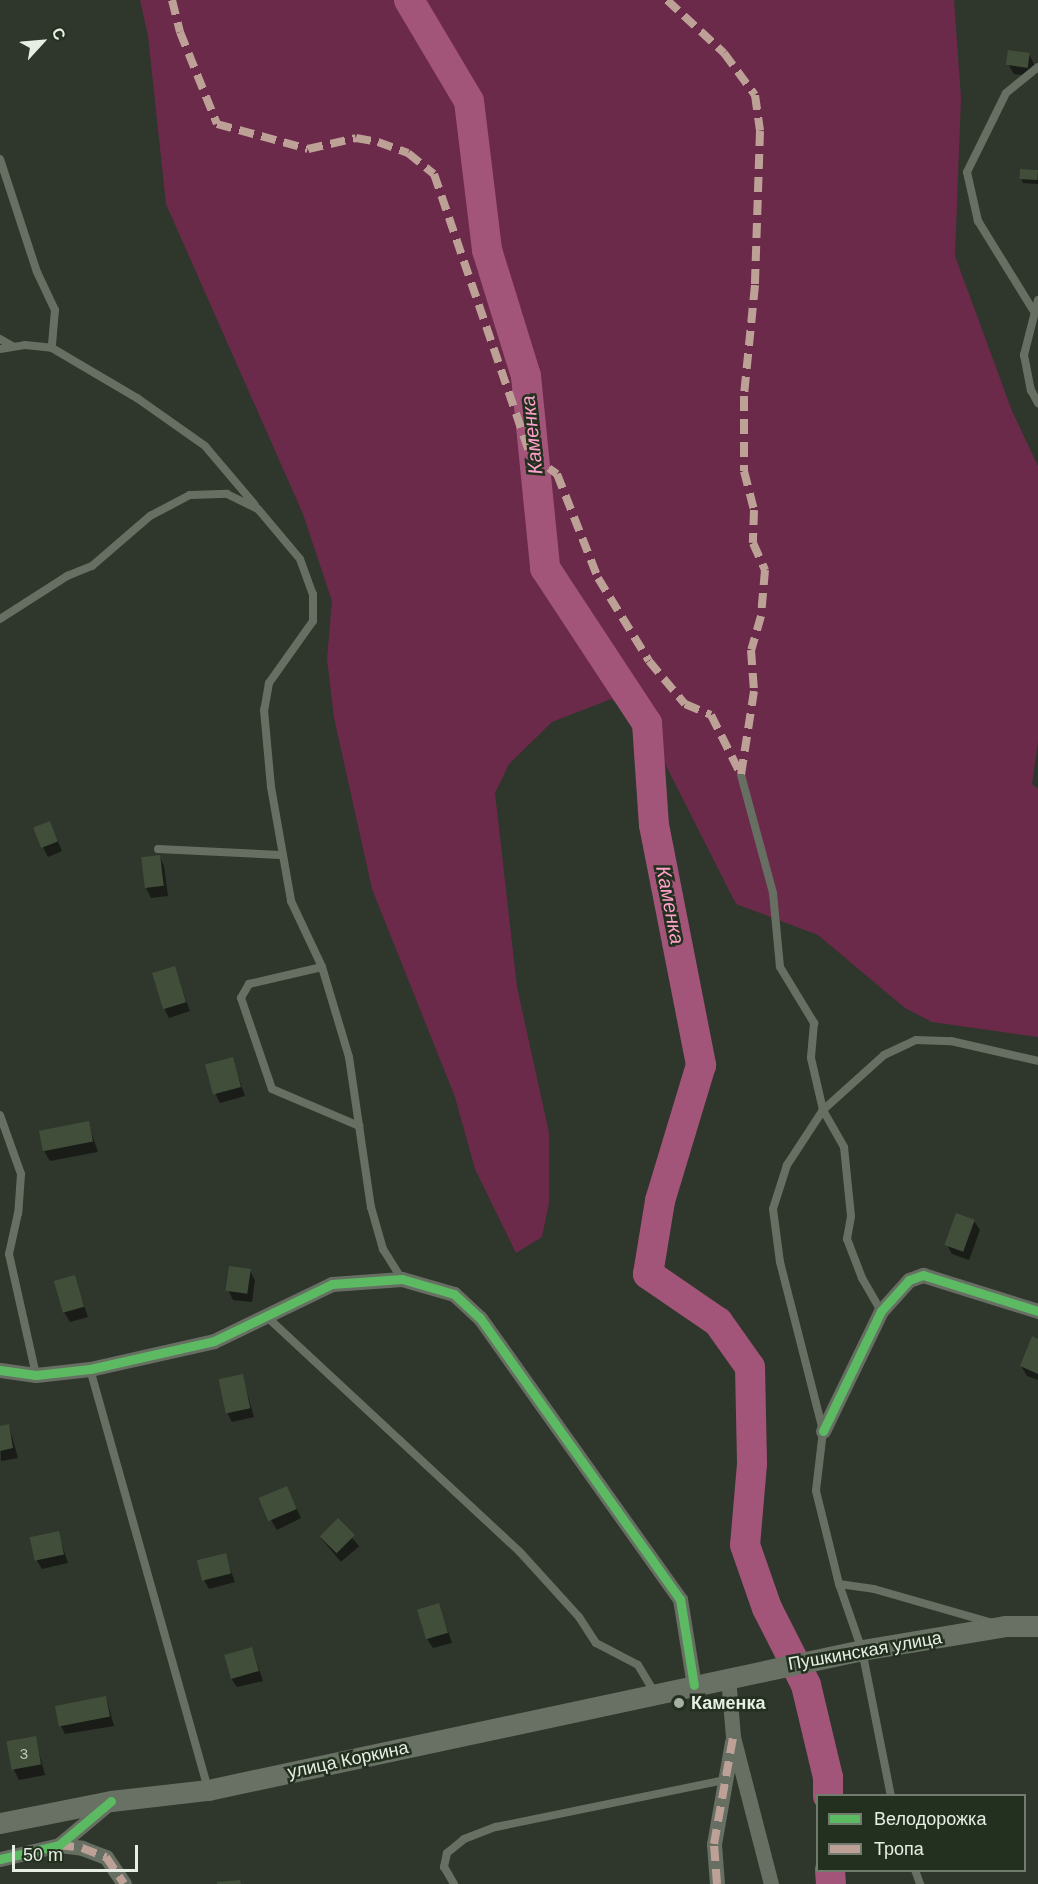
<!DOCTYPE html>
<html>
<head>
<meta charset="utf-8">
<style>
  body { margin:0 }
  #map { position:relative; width:1038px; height:1884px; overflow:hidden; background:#2f362c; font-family:Arial,sans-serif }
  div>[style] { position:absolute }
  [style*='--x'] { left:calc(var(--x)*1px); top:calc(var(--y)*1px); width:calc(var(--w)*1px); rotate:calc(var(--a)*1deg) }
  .green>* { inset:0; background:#6b2a49 }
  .shadow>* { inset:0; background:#0007; transform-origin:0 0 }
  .river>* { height:30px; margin:-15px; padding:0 15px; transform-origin:15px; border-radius:15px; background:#a25578 }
  .building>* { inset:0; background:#414e39; transform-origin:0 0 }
  .lane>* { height:8px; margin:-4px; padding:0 4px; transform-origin:4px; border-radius:4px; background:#676f63 }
  .street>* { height:15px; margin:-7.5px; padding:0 7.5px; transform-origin:7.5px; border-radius:7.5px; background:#676f63 }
  .secondary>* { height:21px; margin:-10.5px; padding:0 10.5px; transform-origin:10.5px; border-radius:10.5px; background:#687164 }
  .quiet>* { height:8px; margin-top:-4px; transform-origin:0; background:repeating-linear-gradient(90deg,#bda197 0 15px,transparent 0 23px) }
  .cycleway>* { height:9px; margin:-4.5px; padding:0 4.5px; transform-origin:4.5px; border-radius:4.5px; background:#5cba63 }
  .dots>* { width:16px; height:16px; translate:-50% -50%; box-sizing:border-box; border:3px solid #24301f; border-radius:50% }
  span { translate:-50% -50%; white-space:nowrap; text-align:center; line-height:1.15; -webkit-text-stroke:5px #24301f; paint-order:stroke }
  .number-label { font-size:15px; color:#bec7b9 }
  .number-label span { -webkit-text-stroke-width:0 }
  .street-label { font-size:18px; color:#e7efe4 }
  .poi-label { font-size:18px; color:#e7efe4; font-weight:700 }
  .left { translate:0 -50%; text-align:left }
  .water-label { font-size:20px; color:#ffa1ca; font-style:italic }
  .legend { position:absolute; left:816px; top:1794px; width:210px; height:78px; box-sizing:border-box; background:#24301f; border:2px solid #727c6e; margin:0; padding:8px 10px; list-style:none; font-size:18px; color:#e7efe4 }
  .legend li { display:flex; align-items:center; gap:12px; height:30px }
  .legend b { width:30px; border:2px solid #727c6e }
  .north { position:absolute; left:12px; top:12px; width:60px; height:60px; -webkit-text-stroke:4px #24301f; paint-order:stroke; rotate:64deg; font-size:16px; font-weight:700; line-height:24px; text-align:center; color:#e7efe4 }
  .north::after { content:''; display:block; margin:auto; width:21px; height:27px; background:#e7efe4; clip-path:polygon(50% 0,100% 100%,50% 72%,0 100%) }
  .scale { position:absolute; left:12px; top:1845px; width:126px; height:27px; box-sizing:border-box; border:3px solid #e7efe4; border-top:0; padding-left:8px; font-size:18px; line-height:21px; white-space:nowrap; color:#e7efe4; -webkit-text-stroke:4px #24301f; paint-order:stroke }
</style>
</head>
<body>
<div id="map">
  <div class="green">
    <div style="clip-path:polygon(140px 0,954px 0,961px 98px,955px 256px,1012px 411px,1038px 466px,1038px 742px,1032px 784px,1038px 789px,1038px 1037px,932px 1022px,905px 1008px,818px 935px,736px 904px,653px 740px,631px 714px,611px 699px,552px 722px,509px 764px,495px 793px,517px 987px,549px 1133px,549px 1203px,542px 1237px,516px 1253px,475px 1169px,455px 1097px,372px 889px,334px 718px,327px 659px,332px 601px,303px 514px,166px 204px,148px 36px)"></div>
  </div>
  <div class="shadow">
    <div style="clip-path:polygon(1029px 54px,1034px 64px,1033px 76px,1014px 74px,1008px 64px)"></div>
    <div style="clip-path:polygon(1038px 172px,1038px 184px,1023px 183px,1021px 178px)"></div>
    <div style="clip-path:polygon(50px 823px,62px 851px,48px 857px,43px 847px)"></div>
    <div style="clip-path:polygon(159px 856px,164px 866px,168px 896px,151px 898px,146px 888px)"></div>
    <div style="clip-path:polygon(174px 968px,190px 1011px,169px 1018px,164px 1008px)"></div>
    <div style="clip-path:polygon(232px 1059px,245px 1096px,220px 1103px,215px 1093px)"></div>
    <div style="clip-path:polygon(88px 1123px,98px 1152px,50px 1161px,44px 1151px)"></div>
    <div style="clip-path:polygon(974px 1221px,980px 1230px,969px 1260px,952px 1254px,947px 1245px)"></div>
    <div style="clip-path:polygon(250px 1271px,255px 1280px,252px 1302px,233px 1300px,228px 1290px)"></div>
    <div style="clip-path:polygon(74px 1277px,88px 1317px,70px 1322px,64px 1312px)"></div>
    <div style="clip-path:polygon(1038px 1340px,1038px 1380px,1027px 1376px,1021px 1366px)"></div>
    <div style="clip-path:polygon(242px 1375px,254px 1417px,232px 1422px,227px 1412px)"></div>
    <div style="clip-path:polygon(9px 1426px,18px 1458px,1px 1461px,0 1428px)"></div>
    <div style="clip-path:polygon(291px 1497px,301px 1518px,277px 1530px,271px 1520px)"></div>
    <div style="left:338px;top:1521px;width:33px;height:24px;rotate:50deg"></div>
    <div style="clip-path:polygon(58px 1533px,68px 1563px,42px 1569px,36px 1559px)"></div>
    <div style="clip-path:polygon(225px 1555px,235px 1582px,209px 1589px,204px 1580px)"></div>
    <div style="clip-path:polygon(439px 1605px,452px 1643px,433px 1648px,427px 1639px)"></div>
    <div style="clip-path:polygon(252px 1649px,263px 1681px,237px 1687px,231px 1678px)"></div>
    <div style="clip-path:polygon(106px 1697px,114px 1726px,65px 1734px,60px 1724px)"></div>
    <div style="clip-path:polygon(35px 1738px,45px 1775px,19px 1780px,14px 1770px)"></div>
  </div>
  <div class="river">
    <div style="--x:409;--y:0;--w:117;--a:59.3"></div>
    <div style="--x:469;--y:101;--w:150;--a:83.1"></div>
    <div style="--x:487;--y:250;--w:132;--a:72.8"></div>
    <div style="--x:526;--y:376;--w:193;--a:84.3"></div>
    <div style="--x:545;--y:568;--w:186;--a:56.7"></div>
    <div style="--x:647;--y:723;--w:102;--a:86.1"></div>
    <div style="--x:654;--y:825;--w:245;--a:78.9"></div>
    <div style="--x:701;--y:1065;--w:142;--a:106.8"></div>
    <div style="--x:660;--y:1201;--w:74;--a:99.3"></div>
    <div style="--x:648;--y:1274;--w:85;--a:34.4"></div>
    <div style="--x:718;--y:1322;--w:55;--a:54.6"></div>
    <div style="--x:750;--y:1367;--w:97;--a:88.8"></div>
    <div style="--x:752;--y:1464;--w:81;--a:94.9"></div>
    <div style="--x:745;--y:1545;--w:67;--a:70.8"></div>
    <div style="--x:767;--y:1608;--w:86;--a:63.1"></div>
    <div style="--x:806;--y:1685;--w:95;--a:76.6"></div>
    <div style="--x:828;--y:1777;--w:19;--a:90"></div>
    <div style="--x:830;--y:1870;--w:14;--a:86"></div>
  </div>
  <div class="building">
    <div style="left:1008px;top:50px;width:22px;height:15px;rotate:8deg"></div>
    <div style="left:1020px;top:169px;width:18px;height:10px;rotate:3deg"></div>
    <div style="left:50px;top:821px;width:22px;height:18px;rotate:69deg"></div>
    <div style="left:160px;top:855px;width:31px;height:19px;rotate:83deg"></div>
    <div style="left:175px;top:966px;width:38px;height:24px;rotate:73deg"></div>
    <div style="left:233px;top:1057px;width:31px;height:29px;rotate:75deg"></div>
    <div style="left:89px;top:1121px;width:21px;height:51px;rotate:79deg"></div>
    <div style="left:956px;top:1213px;width:20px;height:34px;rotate:20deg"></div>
    <div style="left:229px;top:1266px;width:22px;height:25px;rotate:8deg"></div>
    <div style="left:75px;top:1275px;width:33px;height:22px;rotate:74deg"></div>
    <div style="clip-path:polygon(1032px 1336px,1038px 1339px,1038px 1374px,1020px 1366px)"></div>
    <div style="left:243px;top:1374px;width:35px;height:25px;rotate:78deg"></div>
    <div style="clip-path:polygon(9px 1424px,13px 1448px,0 1451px,0 1426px)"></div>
    <div style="left:287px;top:1486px;width:25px;height:31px;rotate:67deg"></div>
    <div style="left:338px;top:1518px;width:24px;height:26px;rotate:45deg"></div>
    <div style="left:59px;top:1531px;width:24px;height:30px;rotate:78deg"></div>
    <div style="left:226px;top:1553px;width:21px;height:30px;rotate:76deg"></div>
    <div style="left:439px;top:1603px;width:31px;height:23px;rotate:73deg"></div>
    <div style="left:252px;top:1647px;width:25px;height:29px;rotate:74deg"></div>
    <div style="left:106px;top:1696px;width:21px;height:52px;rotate:79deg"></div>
    <div style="left:36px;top:1736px;width:29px;height:30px;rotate:80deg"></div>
    <div style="clip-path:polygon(240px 1880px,241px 1884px,217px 1884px,217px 1882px)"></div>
  </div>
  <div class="lane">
    <div style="--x:0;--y:159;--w:119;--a:71.9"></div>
    <div style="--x:37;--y:272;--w:42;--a:64.7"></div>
    <div style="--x:55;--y:310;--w:38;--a:95"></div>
    <div style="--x:1038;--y:300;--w:57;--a:104.3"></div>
    <div style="--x:1024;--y:355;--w:36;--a:79"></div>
    <div style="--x:1031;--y:390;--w:15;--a:62"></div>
    <div style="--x:1033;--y:310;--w:105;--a:-121.7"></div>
    <div style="--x:978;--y:221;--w:50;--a:-102.7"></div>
    <div style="--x:967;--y:172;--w:88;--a:-63.7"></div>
    <div style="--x:1006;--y:93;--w:41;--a:-39.1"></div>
    <div style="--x:0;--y:339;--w:14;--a:30"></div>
    <div style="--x:0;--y:349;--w:25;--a:-9"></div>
    <div style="--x:25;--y:345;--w:27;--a:6"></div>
    <div style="--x:52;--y:348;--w:99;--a:30.5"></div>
    <div style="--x:137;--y:398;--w:83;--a:35.2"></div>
    <div style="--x:205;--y:446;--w:77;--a:49.7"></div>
    <div style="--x:0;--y:619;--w:80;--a:-32.7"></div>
    <div style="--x:67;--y:576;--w:27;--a:-22"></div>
    <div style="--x:92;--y:566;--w:77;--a:-40.8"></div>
    <div style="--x:150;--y:516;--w:45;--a:-27.7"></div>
    <div style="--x:190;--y:495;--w:37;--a:-2"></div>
    <div style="--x:227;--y:494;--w:34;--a:26"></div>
    <div style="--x:258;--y:509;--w:65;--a:50"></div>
    <div style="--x:300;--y:559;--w:37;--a:70"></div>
    <div style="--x:313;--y:594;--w:27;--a:90"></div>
    <div style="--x:313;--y:621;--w:76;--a:125.4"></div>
    <div style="--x:269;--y:683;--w:27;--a:100"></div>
    <div style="--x:264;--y:710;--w:77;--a:84.8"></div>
    <div style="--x:271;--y:787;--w:116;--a:80"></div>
    <div style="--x:291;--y:901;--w:73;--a:64.8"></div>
    <div style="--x:322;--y:967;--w:94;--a:73.3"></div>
    <div style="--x:349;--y:1057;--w:152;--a:81.7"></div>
    <div style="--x:371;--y:1207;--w:44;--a:74.1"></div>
    <div style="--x:383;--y:1249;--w:36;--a:58"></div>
    <div style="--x:741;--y:775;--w:122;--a:74.8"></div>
    <div style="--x:773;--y:893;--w:74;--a:84.6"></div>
    <div style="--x:780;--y:967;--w:66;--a:58.7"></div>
    <div style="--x:814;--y:1023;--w:35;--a:95"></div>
    <div style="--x:811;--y:1058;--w:53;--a:77"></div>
    <div style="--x:823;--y:1110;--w:66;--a:123.2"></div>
    <div style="--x:787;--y:1165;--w:46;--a:107.7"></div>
    <div style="--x:773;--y:1209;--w:53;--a:82.5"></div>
    <div style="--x:780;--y:1262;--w:174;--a:75.7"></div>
    <div style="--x:823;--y:1431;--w:60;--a:96.7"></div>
    <div style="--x:816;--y:1491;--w:96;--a:76.1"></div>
    <div style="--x:839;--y:1584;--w:35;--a:8"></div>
    <div style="--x:874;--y:1589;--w:120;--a:16"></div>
    <div style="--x:158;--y:849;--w:123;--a:2.8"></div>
    <div style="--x:322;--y:967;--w:75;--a:166.9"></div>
    <div style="--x:249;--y:984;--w:16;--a:120"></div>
    <div style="--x:241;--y:998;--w:96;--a:71.2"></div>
    <div style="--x:272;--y:1089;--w:95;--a:23"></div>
    <div style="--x:0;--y:1115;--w:63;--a:70.4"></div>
    <div style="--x:21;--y:1174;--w:39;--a:94"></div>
    <div style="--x:18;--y:1213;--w:42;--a:102.4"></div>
    <div style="--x:9;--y:1254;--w:124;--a:77.4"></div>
    <div style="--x:881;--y:1311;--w:38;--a:-120"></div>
    <div style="--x:862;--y:1278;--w:42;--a:-111"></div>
    <div style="--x:847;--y:1239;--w:23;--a:-80"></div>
    <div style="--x:851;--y:1216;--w:69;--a:-95.8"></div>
    <div style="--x:844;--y:1147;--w:43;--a:-119.6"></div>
    <div style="--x:823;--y:1110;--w:82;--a:-42"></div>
    <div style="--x:884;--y:1055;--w:35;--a:-25"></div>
    <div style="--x:916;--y:1040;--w:35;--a:2"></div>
    <div style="--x:951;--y:1041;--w:89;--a:12.9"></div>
    <div style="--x:266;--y:1316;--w:345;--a:42.9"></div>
    <div style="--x:519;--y:1551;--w:89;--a:47.7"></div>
    <div style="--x:579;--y:1617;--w:31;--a:57"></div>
    <div style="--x:596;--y:1643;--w:47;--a:27.6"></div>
    <div style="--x:638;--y:1665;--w:31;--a:59"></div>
    <div style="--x:90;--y:1369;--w:436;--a:74.3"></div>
    <div style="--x:839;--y:1584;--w:70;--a:70.8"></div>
    <div style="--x:862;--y:1650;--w:149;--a:78.8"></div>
    <div style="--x:915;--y:1870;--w:15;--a:70"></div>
    <div style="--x:454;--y:1884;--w:20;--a:-120"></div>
    <div style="--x:444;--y:1867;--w:14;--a:-78"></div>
    <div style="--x:447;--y:1853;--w:22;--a:-39"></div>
    <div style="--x:464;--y:1839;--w:34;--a:-21"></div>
    <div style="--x:496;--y:1827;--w:234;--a:-11.6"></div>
  </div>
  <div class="street">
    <div style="--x:0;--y:1370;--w:36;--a:8"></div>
    <div style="--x:36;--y:1375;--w:54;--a:-6.3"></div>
    <div style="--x:90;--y:1369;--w:127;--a:-12.7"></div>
    <div style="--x:214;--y:1341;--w:131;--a:-25.8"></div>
    <div style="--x:332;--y:1284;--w:70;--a:-4.1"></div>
    <div style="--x:402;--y:1279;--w:54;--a:16.1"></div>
    <div style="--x:454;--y:1294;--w:35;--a:43"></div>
    <div style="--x:480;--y:1318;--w:345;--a:54.6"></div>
    <div style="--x:680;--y:1599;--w:87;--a:80.8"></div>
    <div style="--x:823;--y:1431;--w:133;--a:-64.2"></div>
    <div style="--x:881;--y:1311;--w:42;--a:-47.9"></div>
    <div style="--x:909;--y:1280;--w:15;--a:-20"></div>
    <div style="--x:923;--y:1275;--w:121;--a:17.4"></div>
    <div style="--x:728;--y:1677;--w:60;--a:85.2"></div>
    <div style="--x:733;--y:1737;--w:152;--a:75.5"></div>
    <div style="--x:59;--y:1845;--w:23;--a:7"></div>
    <div style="--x:82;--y:1848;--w:26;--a:21"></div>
    <div style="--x:106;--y:1857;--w:32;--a:56"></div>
    <div style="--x:0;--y:1859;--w:61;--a:-13.3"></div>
    <div style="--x:59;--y:1845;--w:65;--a:-40"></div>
    <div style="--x:717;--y:1884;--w:40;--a:-94.3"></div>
    <div style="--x:714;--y:1844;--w:104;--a:-80"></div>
  </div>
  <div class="secondary">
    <div style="--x:0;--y:1823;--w:113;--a:-11.2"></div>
    <div style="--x:111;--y:1801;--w:98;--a:-6.5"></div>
    <div style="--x:208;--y:1790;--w:669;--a:-12.08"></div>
    <div style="--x:862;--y:1650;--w:145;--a:-9.5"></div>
    <div style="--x:1005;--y:1626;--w:33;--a:0"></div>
  </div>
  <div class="quiet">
    <div style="--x:172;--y:0;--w:33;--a:76"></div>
    <div style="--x:180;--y:32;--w:99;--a:68.1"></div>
    <div style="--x:217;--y:124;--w:94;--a:15.4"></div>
    <div style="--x:308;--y:149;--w:49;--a:-12.9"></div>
    <div style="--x:356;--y:138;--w:22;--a:10"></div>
    <div style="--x:378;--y:142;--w:32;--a:20"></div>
    <div style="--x:408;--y:153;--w:33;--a:39"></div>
    <div style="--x:434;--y:174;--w:297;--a:71.1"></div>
    <div style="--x:530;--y:455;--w:33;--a:35"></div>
    <div style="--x:557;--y:474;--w:112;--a:68.5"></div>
    <div style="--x:598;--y:578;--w:97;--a:58.4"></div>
    <div style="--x:649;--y:661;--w:56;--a:50.1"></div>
    <div style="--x:685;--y:704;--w:28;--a:23"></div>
    <div style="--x:711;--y:715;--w:67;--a:63.4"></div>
    <div style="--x:667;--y:0;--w:78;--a:42.9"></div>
    <div style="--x:724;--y:53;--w:52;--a:53.6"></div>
    <div style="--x:755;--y:95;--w:36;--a:82"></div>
    <div style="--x:760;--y:131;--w:154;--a:91.9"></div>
    <div style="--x:755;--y:285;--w:112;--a:95.7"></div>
    <div style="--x:744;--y:396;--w:75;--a:90"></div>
    <div style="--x:744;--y:471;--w:40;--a:75.6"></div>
    <div style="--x:754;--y:510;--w:33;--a:92"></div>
    <div style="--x:753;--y:543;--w:30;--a:66"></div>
    <div style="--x:765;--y:570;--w:46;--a:95"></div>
    <div style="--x:761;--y:616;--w:35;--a:106"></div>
    <div style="--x:751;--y:650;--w:41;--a:85.8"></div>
    <div style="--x:754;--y:691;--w:85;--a:98.8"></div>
    <div style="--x:59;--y:1845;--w:23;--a:7"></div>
    <div style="--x:82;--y:1848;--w:26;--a:21"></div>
    <div style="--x:106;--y:1857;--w:32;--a:56"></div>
    <div style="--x:717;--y:1884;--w:40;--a:-94.3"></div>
    <div style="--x:714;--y:1844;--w:109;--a:-79.9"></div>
  </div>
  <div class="cycleway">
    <div style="--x:0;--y:1370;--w:36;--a:8"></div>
    <div style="--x:36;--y:1375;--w:54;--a:-6.3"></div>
    <div style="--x:90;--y:1369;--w:127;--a:-12.7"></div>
    <div style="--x:214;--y:1341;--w:131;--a:-25.8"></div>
    <div style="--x:332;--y:1284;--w:70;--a:-4.1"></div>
    <div style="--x:402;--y:1279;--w:54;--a:16.1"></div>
    <div style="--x:454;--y:1294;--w:35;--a:43"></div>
    <div style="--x:480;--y:1318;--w:345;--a:54.6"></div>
    <div style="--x:680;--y:1599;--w:87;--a:80.8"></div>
    <div style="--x:823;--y:1431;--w:133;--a:-64.2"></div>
    <div style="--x:881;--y:1311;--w:42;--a:-47.9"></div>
    <div style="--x:909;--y:1280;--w:15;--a:-20"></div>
    <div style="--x:923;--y:1275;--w:121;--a:17.4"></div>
    <div style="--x:0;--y:1859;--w:61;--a:-13.3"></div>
    <div style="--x:59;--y:1845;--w:68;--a:-40.2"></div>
  </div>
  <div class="dots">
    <div style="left:679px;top:1703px;background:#a7aea4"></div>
  </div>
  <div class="number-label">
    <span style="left:24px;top:1754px">3</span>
  </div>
  <div class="street-label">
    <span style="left:865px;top:1651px;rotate:-10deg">Пушкинская улица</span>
    <span style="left:348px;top:1760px;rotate:-12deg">улица Коркина</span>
  </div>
  <div class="poi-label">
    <span class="left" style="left:691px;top:1703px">Каменка</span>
  </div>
  <div class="water-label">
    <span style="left:532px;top:435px;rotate:-96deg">Каменка</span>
    <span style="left:670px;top:905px;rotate:79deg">Каменка</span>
  </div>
  <ul class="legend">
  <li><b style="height:8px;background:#5cba63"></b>Велодорожка</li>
  <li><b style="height:8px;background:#bda197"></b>Тропа</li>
  </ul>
  <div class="north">С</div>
  <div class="scale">50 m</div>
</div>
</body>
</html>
